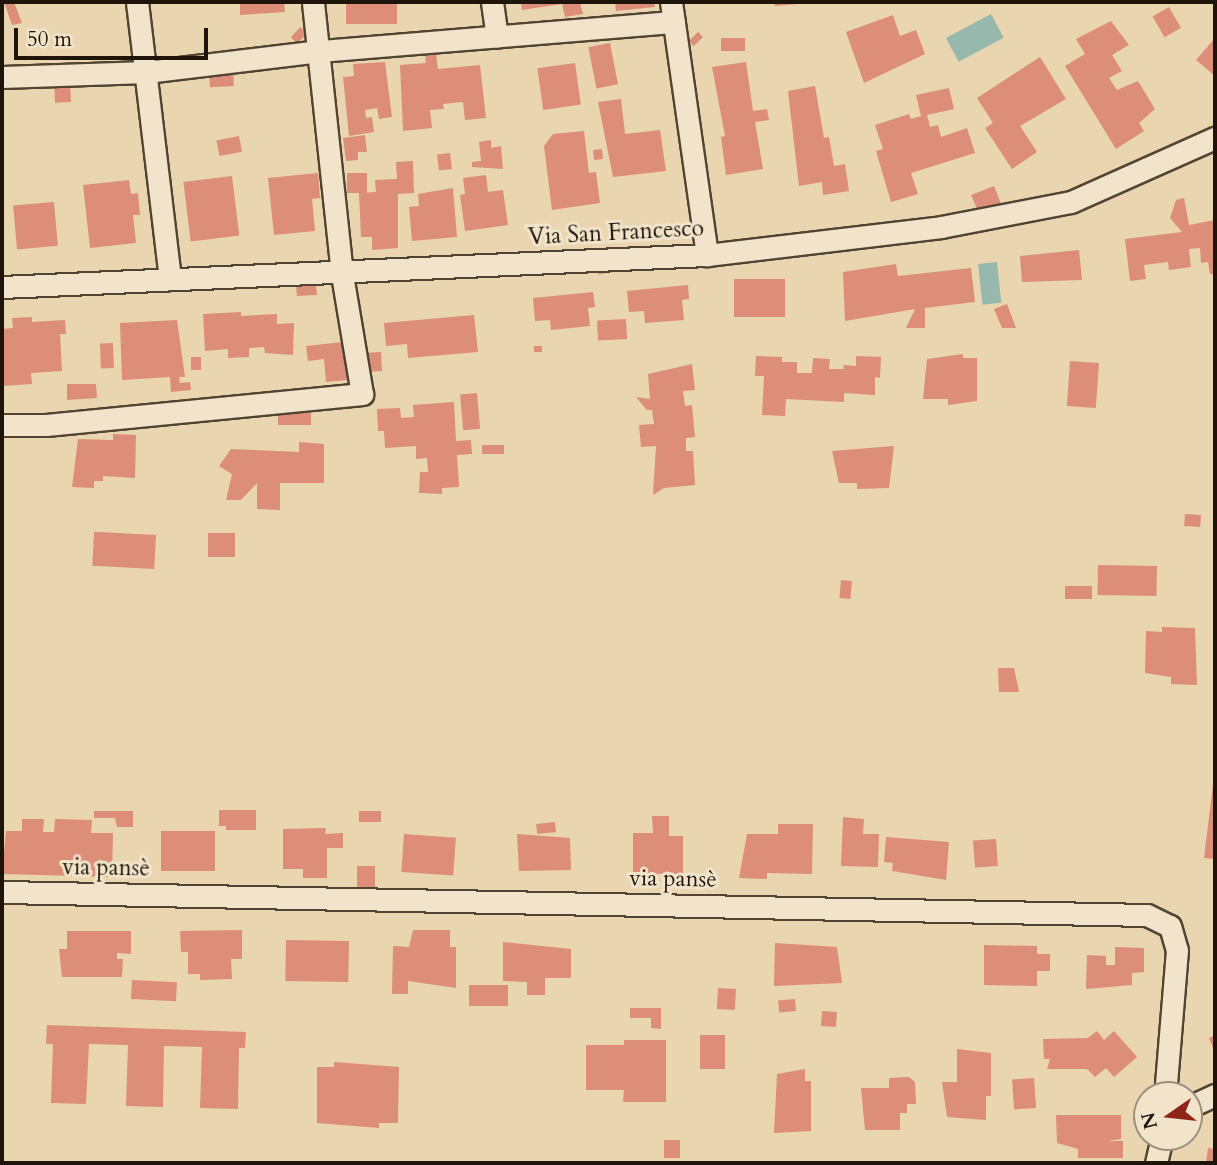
<!DOCTYPE html>
<html>
<head>
<meta charset="utf-8">
<style>
  body { margin:0 }
  #map { position:relative; width:1217px; height:1165px; overflow:hidden; background:#e9d5af; font-family:Cardo,serif }
  div>[style] { position:absolute }
  [style*='--x'] { left:calc(var(--x)*1px); top:calc(var(--y)*1px); width:calc(var(--w)*1px); rotate:calc(var(--a)*1deg) }
  .water>* { inset:0; background:#97b8ad; transform-origin:0 0 }
  .building>* { inset:0; background:#dc8e78; transform-origin:0 0 }
  .roads { filter:drop-shadow(2px 0 #524432) drop-shadow(-2px 0 #524432) drop-shadow(0 2px #524432) drop-shadow(0 -2px #524432) }
  .street>* { height:21px; margin:-10.5px; padding:0 10.5px; transform-origin:10.5px; border-radius:10.5px; background:#f1e4cb }
  span { translate:-50% -50%; white-space:nowrap; text-align:center; line-height:1.15; -webkit-text-stroke:6px #f1e4cb; paint-order:stroke }
  .street-label { font-size:23px; color:#1f1409 }
  .frame { position:absolute; inset:0; border:4px solid #1f1409; pointer-events:none }
  .north { position:absolute; left:1133px; top:1081px; width:70px; height:70px; box-sizing:border-box; background:#f1e4cb; border:2px solid #9d917d; border-radius:50%; rotate:256deg; font-size:19px; font-weight:700; line-height:28px; text-align:center; color:#1f1409 }
  .north::after { content:''; display:block; margin:auto; width:24px; height:32px; background:#8f2418; clip-path:polygon(50% 0,100% 100%,50% 72%,0 100%) }
  .scale { position:absolute; left:14px; top:28px; width:194px; height:32px; box-sizing:border-box; border:4px solid #1f1409; border-top:0; padding-left:9px; font-size:21px; line-height:24px; white-space:nowrap; color:#1f1409; -webkit-text-stroke:5px #f1e4cb; paint-order:stroke }
</style>
</head>
<body>
<div id="map">
  <div class="water">
    <div style="left:991px;top:14px;width:27px;height:51px;rotate:62deg"></div>
    <div style="left:997px;top:262px;width:41px;height:19px;rotate:84deg"></div>
  </div>
  <div class="building">
    <div style="clip-path:polygon(4px 2px,14px 2px,22px 23px,12px 25px)"></div>
    <div style="clip-path:polygon(240px 2px,284px 2px,285px 12px,240px 15px)"></div>
    <div style="left:346px;top:2px;width:51px;height:22px"></div>
    <div style="clip-path:polygon(521px 2px,580px 2px,583px 14px,565px 17px,562px 4px,522px 10px)"></div>
    <div style="clip-path:polygon(615px 2px,654px 2px,655px 7px,616px 11px)"></div>
    <div style="clip-path:polygon(774px 2px,797px 2px,797px 4px,775px 6px)"></div>
    <div style="left:1169px;top:7px;width:24px;height:19px;rotate:60deg"></div>
    <div style="clip-path:polygon(893px 15px,900px 36px,916px 30px,925px 54px,864px 83px,846px 32px)"></div>
    <div style="clip-path:polygon(1111px 21px,1129px 45px,1112px 55px,1122px 71px,1109px 78px,1117px 90px,1138px 81px,1155px 109px,1139px 123px,1144px 131px,1116px 149px,1065px 66px,1085px 54px,1076px 39px)"></div>
    <div style="left:300px;top:27px;width:9px;height:14px;rotate:41deg"></div>
    <div style="left:698px;top:32px;width:7px;height:13px;rotate:45deg"></div>
    <div style="left:745px;top:38px;width:13px;height:24px;rotate:90deg"></div>
    <div style="clip-path:polygon(1215px 38px,1215px 76px,1196px 60px)"></div>
    <div style="left:610px;top:43px;width:42px;height:22px;rotate:79deg"></div>
    <div style="clip-path:polygon(436px 53px,438px 69px,480px 65px,486px 118px,465px 120px,463px 102px,443px 104px,444px 109px,430px 110px,432px 128px,403px 131px,400px 65px,426px 63px,425px 54px)"></div>
    <div style="clip-path:polygon(1040px 57px,1066px 99px,1020px 126px,1037px 152px,1012px 169px,985px 128px,993px 123px,977px 98px)"></div>
    <div style="clip-path:polygon(385px 62px,392px 117px,379px 119px,377px 108px,365px 110px,366px 118px,372px 117px,374px 132px,349px 136px,343px 77px,354px 76px,353px 64px)"></div>
    <div style="clip-path:polygon(746px 62px,753px 111px,767px 109px,769px 120px,755px 122px,763px 169px,726px 175px,721px 137px,725px 136px,712px 67px)"></div>
    <div style="left:575px;top:63px;width:42px;height:38px;rotate:82deg"></div>
    <div style="left:233px;top:69px;width:17px;height:24px;rotate:87deg"></div>
    <div style="left:70px;top:81px;width:21px;height:16px;rotate:87deg"></div>
    <div style="clip-path:polygon(815px 86px,824px 138px,829px 137px,834px 166px,845px 164px,849px 191px,823px 195px,822px 182px,799px 186px,788px 91px)"></div>
    <div style="clip-path:polygon(949px 88px,954px 109px,927px 115px,930px 127px,938px 125px,941px 137px,967px 128px,975px 153px,911px 173px,918px 194px,891px 202px,876px 151px,883px 149px,875px 125px,909px 114px,911px 119px,921px 116px,916px 95px)"></div>
    <div style="clip-path:polygon(621px 99px,625px 134px,660px 130px,666px 171px,613px 177px,598px 102px)"></div>
    <div style="clip-path:polygon(584px 131px,589px 173px,596px 172px,600px 203px,552px 210px,544px 146px,553px 134px)"></div>
    <div style="clip-path:polygon(365px 135px,367px 152px,358px 152px,358px 160px,346px 161px,343px 138px)"></div>
    <div style="left:239px;top:136px;width:16px;height:23px;rotate:79deg"></div>
    <div style="clip-path:polygon(491px 140px,491px 148px,501px 146px,503px 169px,472px 167px,472px 162px,481px 161px,479px 142px)"></div>
    <div style="left:602px;top:149px;width:10px;height:9px;rotate:84deg"></div>
    <div style="left:450px;top:153px;width:16px;height:13px;rotate:83deg"></div>
    <div style="clip-path:polygon(413px 161px,414px 193px,398px 194px,398px 248px,372px 250px,372px 237px,361px 237px,359px 193px,376px 192px,375px 180px,397px 179px,396px 162px)"></div>
    <div style="clip-path:polygon(318px 173px,320px 198px,312px 199px,315px 231px,274px 235px,268px 178px)"></div>
    <div style="left:347px;top:173px;width:20px;height:20px"></div>
    <div style="clip-path:polygon(486px 175px,488px 192px,503px 190px,508px 225px,465px 231px,460px 195px,465px 194px,463px 178px)"></div>
    <div style="left:232px;top:176px;width:60px;height:49px;rotate:83deg"></div>
    <div style="clip-path:polygon(129px 180px,131px 194px,138px 193px,140px 215px,133px 215px,136px 243px,90px 248px,83px 185px)"></div>
    <div style="clip-path:polygon(994px 186px,1002px 206px,978px 211px,971px 195px)"></div>
    <div style="clip-path:polygon(453px 188px,457px 237px,412px 241px,409px 207px,419px 206px,418px 194px)"></div>
    <div style="clip-path:polygon(1184px 198px,1189px 225px,1215px 220px,1215px 274px,1210px 274px,1208px 262px,1201px 263px,1200px 248px,1189px 249px,1191px 267px,1169px 270px,1168px 262px,1144px 265px,1146px 279px,1130px 281px,1125px 239px,1182px 232px,1170px 218px,1176px 200px)"></div>
    <div style="left:54px;top:202px;width:44px;height:41px;rotate:85deg"></div>
    <div style="clip-path:polygon(1079px 250px,1082px 280px,1022px 282px,1020px 256px)"></div>
    <div style="left:621px;top:264px;width:7px;height:24px;rotate:82deg"></div>
    <div style="clip-path:polygon(896px 264px,898px 276px,971px 268px,975px 302px,925px 308px,925px 328px,906px 328px,915px 309px,845px 321px,843px 272px)"></div>
    <div style="left:785px;top:279px;width:38px;height:51px;rotate:90deg"></div>
    <div style="clip-path:polygon(688px 285px,689px 299px,682px 300px,684px 320px,645px 323px,644px 311px,629px 312px,627px 291px)"></div>
    <div style="clip-path:polygon(296px 286px,316px 286px,317px 295px,297px 296px)"></div>
    <div style="clip-path:polygon(593px 292px,595px 307px,588px 308px,590px 326px,551px 330px,550px 320px,535px 321px,533px 298px)"></div>
    <div style="clip-path:polygon(1007px 304px,1016px 328px,1002px 328px,994px 309px)"></div>
    <div style="clip-path:polygon(241px 312px,241px 316px,277px 314px,277px 324px,294px 323px,293px 355px,265px 353px,264px 347px,249px 348px,249px 357px,228px 358px,228px 349px,205px 351px,203px 314px)"></div>
    <div style="clip-path:polygon(474px 315px,478px 352px,408px 358px,407px 344px,386px 346px,384px 323px)"></div>
    <div style="clip-path:polygon(32px 317px,32px 322px,65px 320px,66px 334px,60px 334px,62px 371px,31px 373px,32px 384px,2px 386px,2px 329px,13px 328px,12px 318px)"></div>
    <div style="left:626px;top:319px;width:20px;height:29px;rotate:87deg"></div>
    <div style="clip-path:polygon(177px 320px,185px 377px,179px 377px,180px 383px,190px 382px,191px 390px,171px 392px,170px 377px,122px 380px,120px 323px)"></div>
    <div style="clip-path:polygon(343px 342px,348px 380px,326px 382px,324px 359px,308px 361px,306px 346px)"></div>
    <div style="left:113px;top:343px;width:25px;height:13px;rotate:88deg"></div>
    <div style="left:534px;top:346px;width:8px;height:6px"></div>
    <div style="left:381px;top:352px;width:19px;height:13px;rotate:87deg"></div>
    <div style="clip-path:polygon(963px 354px,963px 358px,977px 358px,977px 401px,948px 405px,948px 399px,923px 399px,927px 359px)"></div>
    <div style="clip-path:polygon(756px 356px,782px 357px,782px 362px,797px 362px,797px 373px,812px 373px,813px 358px,830px 359px,829px 369px,844px 369px,843px 365px,856px 366px,856px 356px,881px 357px,880px 378px,875px 377px,875px 395px,844px 393px,844px 402px,786px 399px,785px 416px,762px 415px,764px 376px,755px 376px)"></div>
    <div style="left:191px;top:357px;width:10px;height:13px"></div>
    <div style="left:1070px;top:361px;width:29px;height:45px;rotate:4deg"></div>
    <div style="clip-path:polygon(692px 364px,695px 390px,683px 391px,685px 406px,692px 405px,695px 437px,686px 438px,686px 451px,693px 451px,695px 485px,664px 488px,653px 495px,656px 446px,641px 447px,639px 425px,654px 424px,652px 410px,647px 410px,636px 397px,650px 399px,648px 374px)"></div>
    <div style="clip-path:polygon(67px 384px,96px 384px,97px 398px,67px 400px)"></div>
    <div style="left:477px;top:393px;width:36px;height:17px;rotate:85deg"></div>
    <div style="clip-path:polygon(454px 402px,456px 441px,471px 440px,472px 454px,457px 455px,459px 487px,442px 488px,442px 494px,419px 493px,420px 472px,428px 472px,427px 458px,416px 459px,416px 446px,385px 448px,384px 431px,378px 431px,377px 409px,400px 408px,401px 418px,414px 417px,413px 405px)"></div>
    <div style="left:311px;top:413px;width:12px;height:33px;rotate:90deg"></div>
    <div style="clip-path:polygon(113px 434px,136px 435px,135px 478px,103px 476px,103px 481px,94px 481px,94px 488px,72px 487px,78px 439px,113px 440px)"></div>
    <div style="clip-path:polygon(299px 442px,324px 444px,324px 483px,280px 483px,280px 510px,257px 509px,257px 483px,241px 500px,226px 500px,232px 474px,219px 466px,231px 449px,299px 452px)"></div>
    <div style="left:482px;top:445px;width:22px;height:9px"></div>
    <div style="clip-path:polygon(894px 446px,889px 488px,857px 489px,857px 483px,839px 483px,832px 451px)"></div>
    <div style="left:1185px;top:514px;width:16px;height:12px;rotate:4deg"></div>
    <div style="left:235px;top:533px;width:24px;height:27px;rotate:90deg"></div>
    <div style="left:156px;top:535px;width:34px;height:62px;rotate:93deg"></div>
    <div style="left:1098px;top:565px;width:59px;height:30px;rotate:1deg"></div>
    <div style="left:841px;top:580px;width:11px;height:18px;rotate:5deg"></div>
    <div style="left:1092px;top:586px;width:13px;height:27px;rotate:90deg"></div>
    <div style="clip-path:polygon(1162px 627px,1195px 628px,1197px 685px,1171px 684px,1171px 677px,1145px 673px,1146px 631px,1162px 632px)"></div>
    <div style="clip-path:polygon(998px 668px,1014px 668px,1019px 692px,999px 692px)"></div>
    <div style="clip-path:polygon(1214px 776px,1215px 777px,1215px 859px,1204px 858px)"></div>
    <div style="clip-path:polygon(219px 810px,256px 810px,256px 830px,226px 830px,226px 826px,219px 826px)"></div>
    <div style="clip-path:polygon(94px 811px,133px 811px,133px 827px,117px 827px,115px 818px,94px 818px)"></div>
    <div style="left:359px;top:811px;width:22px;height:11px"></div>
    <div style="clip-path:polygon(652px 816px,669px 816px,669px 836px,683px 836px,683px 874px,633px 874px,633px 833px,653px 833px)"></div>
    <div style="clip-path:polygon(843px 817px,864px 819px,863px 834px,879px 834px,878px 867px,841px 866px)"></div>
    <div style="clip-path:polygon(22px 819px,44px 819px,43px 832px,54px 832px,55px 819px,92px 820px,91px 833px,113px 833px,112px 877px,2px 874px,6px 831px,22px 831px)"></div>
    <div style="left:555px;top:822px;width:10px;height:19px;rotate:84deg"></div>
    <div style="clip-path:polygon(778px 824px,813px 824px,812px 874px,767px 873px,767px 879px,739px 878px,747px 834px,778px 834px)"></div>
    <div style="clip-path:polygon(326px 828px,325px 834px,343px 833px,343px 848px,327px 848px,327px 878px,303px 878px,303px 869px,283px 869px,283px 829px)"></div>
    <div style="left:161px;top:831px;width:54px;height:40px"></div>
    <div style="left:404px;top:834px;width:52px;height:38px;rotate:4deg"></div>
    <div style="clip-path:polygon(517px 834px,570px 838px,571px 870px,519px 871px)"></div>
    <div style="clip-path:polygon(886px 837px,949px 842px,946px 880px,892px 871px,893px 863px,884px 862px)"></div>
    <div style="left:996px;top:839px;width:27px;height:23px;rotate:86deg"></div>
    <div style="left:357px;top:866px;width:18px;height:21px"></div>
    <div style="clip-path:polygon(242px 930px,242px 959px,231px 959px,232px 979px,200px 980px,200px 974px,188px 974px,188px 952px,181px 952px,180px 931px)"></div>
    <div style="clip-path:polygon(413px 930px,450px 930px,450px 947px,456px 947px,456px 988px,408px 981px,408px 994px,392px 994px,393px 946px,409px 947px)"></div>
    <div style="clip-path:polygon(67px 931px,131px 931px,131px 954px,117px 953px,117px 959px,123px 959px,122px 977px,62px 977px,59px 949px,67px 949px)"></div>
    <div style="left:286px;top:940px;width:63px;height:41px;rotate:1deg"></div>
    <div style="clip-path:polygon(503px 942px,571px 949px,571px 978px,545px 978px,545px 995px,527px 995px,527px 982px,503px 981px)"></div>
    <div style="clip-path:polygon(775px 943px,837px 947px,842px 983px,774px 986px)"></div>
    <div style="clip-path:polygon(984px 945px,1037px 946px,1037px 954px,1050px 954px,1050px 971px,1037px 971px,1037px 986px,984px 985px)"></div>
    <div style="clip-path:polygon(1115px 947px,1144px 948px,1144px 972px,1132px 973px,1132px 985px,1086px 989px,1087px 955px,1106px 956px,1106px 965px,1115px 965px)"></div>
    <div style="left:132px;top:980px;width:45px;height:19px;rotate:3deg"></div>
    <div style="left:469px;top:985px;width:39px;height:21px"></div>
    <div style="left:718px;top:988px;width:18px;height:21px;rotate:3deg"></div>
    <div style="left:795px;top:999px;width:12px;height:17px;rotate:85deg"></div>
    <div style="clip-path:polygon(630px 1008px,661px 1008px,661px 1029px,651px 1028px,651px 1018px,630px 1018px)"></div>
    <div style="left:822px;top:1011px;width:15px;height:15px;rotate:4deg"></div>
    <div style="clip-path:polygon(47px 1025px,246px 1032px,245px 1048px,239px 1048px,238px 1109px,200px 1108px,202px 1047px,164px 1046px,163px 1107px,126px 1106px,128px 1045px,89px 1044px,86px 1104px,51px 1103px,53px 1044px,46px 1044px)"></div>
    <div style="clip-path:polygon(1097px 1031px,1104px 1040px,1114px 1031px,1137px 1057px,1114px 1077px,1106px 1068px,1095px 1077px,1087px 1069px,1047px 1069px,1050px 1059px,1044px 1059px,1043px 1039px,1088px 1038px)"></div>
    <div style="left:700px;top:1035px;width:25px;height:34px"></div>
    <div style="clip-path:polygon(1215px 1035px,1215px 1053px,1209px 1038px)"></div>
    <div style="clip-path:polygon(624px 1040px,666px 1040px,666px 1102px,623px 1102px,624px 1090px,586px 1090px,586px 1045px,624px 1045px)"></div>
    <div style="clip-path:polygon(957px 1049px,991px 1053px,991px 1096px,986px 1096px,986px 1120px,947px 1117px,942px 1082px,957px 1082px)"></div>
    <div style="clip-path:polygon(334px 1062px,399px 1067px,398px 1123px,379px 1123px,379px 1128px,317px 1123px,317px 1067px,334px 1067px)"></div>
    <div style="clip-path:polygon(805px 1069px,805px 1081px,811px 1081px,811px 1131px,774px 1133px,777px 1074px)"></div>
    <div style="clip-path:polygon(909px 1077px,915px 1082px,916px 1104px,907px 1104px,907px 1113px,900px 1113px,900px 1130px,865px 1130px,861px 1088px,889px 1088px,889px 1078px)"></div>
    <div style="left:1034px;top:1078px;width:30px;height:22px;rotate:86deg"></div>
    <div style="clip-path:polygon(1056px 1115px,1121px 1115px,1121px 1139px,1107px 1141px,1123px 1141px,1123px 1158px,1078px 1158px,1078px 1149px,1057px 1143px)"></div>
    <div style="left:664px;top:1140px;width:16px;height:18px"></div>
    <div style="clip-path:polygon(1208px 1148px,1215px 1149px,1215px 1163px,1206px 1163px)"></div>
  </div>
  <div class="roads">
    <div class="street">
      <div style="--x:137;--y:2;--w:279;--a:83.2"></div>
      <div style="--x:492;--y:2;--w:35;--a:82"></div>
      <div style="--x:671;--y:2;--w:256;--a:81.9"></div>
      <div style="--x:2;--y:77;--w:144;--a:-2"></div>
      <div style="--x:146;--y:72;--w:175;--a:-6.9"></div>
      <div style="--x:320;--y:51;--w:355;--a:-4.7"></div>
      <div style="--x:2;--y:287;--w:706;--a:-2.6"></div>
      <div style="--x:707;--y:255;--w:236;--a:-6.8"></div>
      <div style="--x:941;--y:227;--w:132;--a:-10.9"></div>
      <div style="--x:1071;--y:202;--w:158;--a:-24"></div>
      <div style="--x:2;--y:425;--w:44;--a:0"></div>
      <div style="--x:46;--y:425;--w:318;--a:-5.6"></div>
      <div style="--x:362;--y:394;--w:122;--a:-99.5"></div>
      <div style="--x:342;--y:274;--w:274;--a:-96.1"></div>
      <div style="--x:2;--y:892;--w:1145;--a:1.15"></div>
      <div style="--x:1147;--y:915;--w:25;--a:26"></div>
      <div style="--x:1170;--y:926;--w:25;--a:74"></div>
      <div style="--x:1177;--y:950;--w:145;--a:94.7"></div>
      <div style="--x:1189;--y:1107;--w:29;--a:-25"></div>
      <div style="--x:1156;--y:1163;--w:27;--a:-77"></div>
    </div>
  </div>
  <div class="street-label">
    <span style="left:616px;top:233px;rotate:-3deg">Via San Francesco</span>
    <span style="left:106px;top:868px;rotate:1deg">via pansè</span>
    <span style="left:673px;top:879px;rotate:1deg">via pansè</span>
  </div>
  <div class="frame"></div>
  <div class="north">N</div>
  <div class="scale">50 m</div>
</div>
</body>
</html>
